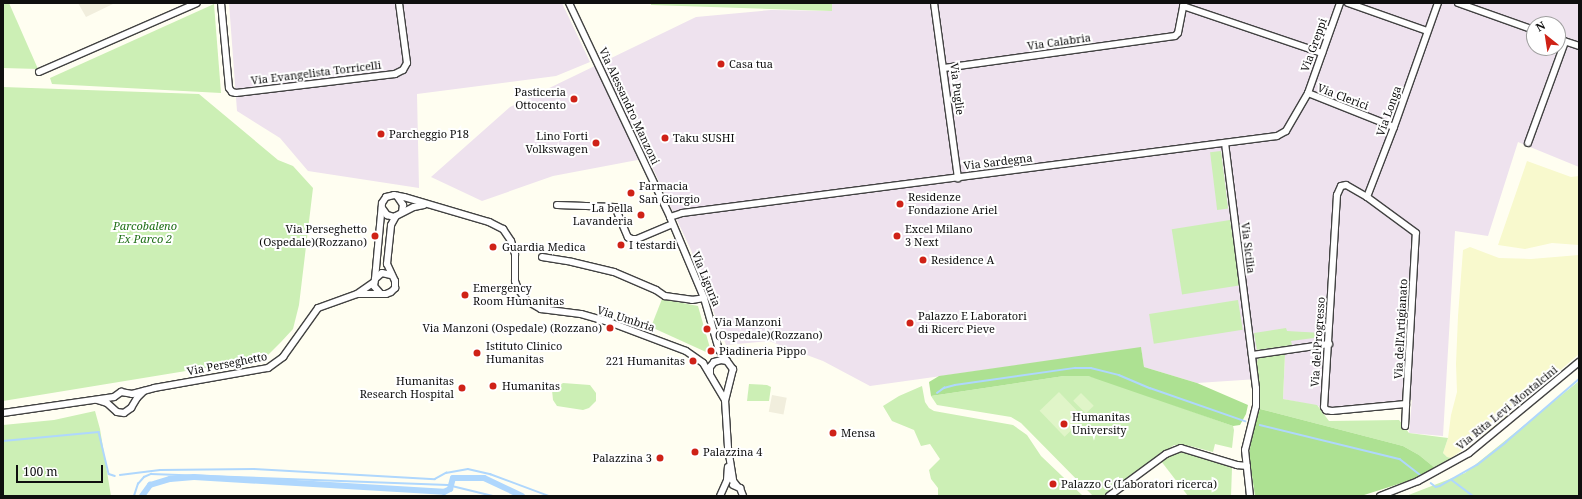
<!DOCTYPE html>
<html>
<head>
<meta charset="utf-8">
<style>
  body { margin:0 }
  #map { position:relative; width:1582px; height:499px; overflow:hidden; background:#fffef1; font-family:"Noto Serif",serif }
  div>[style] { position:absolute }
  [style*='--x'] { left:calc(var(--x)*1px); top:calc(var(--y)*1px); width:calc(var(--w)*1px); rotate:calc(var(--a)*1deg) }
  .industrial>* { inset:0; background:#eee2ee }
  .farmland>* { inset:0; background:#f8f9cd }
  .green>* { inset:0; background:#ccefb5; transform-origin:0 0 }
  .forest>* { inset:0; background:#ade192 }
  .pitch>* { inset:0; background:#e0f5c8; transform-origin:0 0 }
  .plaza>* { inset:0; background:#f1eedd; transform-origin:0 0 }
  .stream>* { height:1.5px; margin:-0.75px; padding:0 0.75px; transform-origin:0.75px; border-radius:0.75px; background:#afd7fd }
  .canal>* { height:6px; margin:-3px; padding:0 3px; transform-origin:3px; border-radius:3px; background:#afd7fd }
  .roads { filter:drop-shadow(1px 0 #424242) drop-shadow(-1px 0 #424242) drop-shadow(0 1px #424242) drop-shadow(0 -1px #424242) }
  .minor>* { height:6px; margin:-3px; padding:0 3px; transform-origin:3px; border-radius:3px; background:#fff }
  .dots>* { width:11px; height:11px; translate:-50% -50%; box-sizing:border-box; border:2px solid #fff; border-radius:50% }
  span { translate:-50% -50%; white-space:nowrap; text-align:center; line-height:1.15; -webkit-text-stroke:4px #fff; paint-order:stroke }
  .street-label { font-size:11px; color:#0f0f0f }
  .poi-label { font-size:11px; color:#0f0f0f }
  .left { translate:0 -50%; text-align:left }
  .right { translate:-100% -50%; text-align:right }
  .park-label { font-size:11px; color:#1f6f17; font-style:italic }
  .frame { position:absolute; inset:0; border:4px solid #0f0f0f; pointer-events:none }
  .north { position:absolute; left:1526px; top:16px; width:40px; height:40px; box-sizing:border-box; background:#fff; border:1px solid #9f9f9f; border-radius:50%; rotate:330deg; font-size:11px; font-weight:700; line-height:16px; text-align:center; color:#0f0f0f }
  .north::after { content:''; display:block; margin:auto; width:14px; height:18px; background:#cf2217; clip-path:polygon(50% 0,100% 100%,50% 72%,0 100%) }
  .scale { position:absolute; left:16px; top:465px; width:87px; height:18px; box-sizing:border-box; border:2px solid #0f0f0f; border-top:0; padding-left:5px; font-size:12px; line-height:14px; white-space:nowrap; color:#0f0f0f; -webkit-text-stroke:3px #fff; paint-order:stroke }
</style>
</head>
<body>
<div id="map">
  <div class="industrial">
    <div style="clip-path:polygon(229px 3px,562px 3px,590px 62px,556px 76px,417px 94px,419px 188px,308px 171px,280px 138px,237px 111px)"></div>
    <div style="clip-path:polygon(evenodd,832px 3px,1579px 3px,1579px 167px,1518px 142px,1488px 236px,1455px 231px,1443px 436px,1409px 433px,1412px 400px,1332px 409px,1283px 399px,1285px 355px,1258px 379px,1197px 383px,1144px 367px,1141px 348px,870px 386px,823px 361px,769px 341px,726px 345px,691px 250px,648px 158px,553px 176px,482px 201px,431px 177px,510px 107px,696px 17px,771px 10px,832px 11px,832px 3px,1534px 24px,1558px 24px,1558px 48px,1534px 48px,1534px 24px)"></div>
  </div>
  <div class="farmland">
    <div style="clip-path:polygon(1527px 161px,1571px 177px,1579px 176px,1579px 245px,1552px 243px,1525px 249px,1498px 245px)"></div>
    <div style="clip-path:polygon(1470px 247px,1499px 258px,1531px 259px,1579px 255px,1579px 354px,1494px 427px,1451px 458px,1447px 457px,1443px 453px,1448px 438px,1451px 415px,1457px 392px,1456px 364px,1458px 316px,1463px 250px)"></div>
  </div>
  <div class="green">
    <div style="clip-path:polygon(3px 3px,9px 3px,38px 69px,3px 68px)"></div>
    <div style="clip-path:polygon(651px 3px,832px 3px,832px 11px,651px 5px)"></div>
    <div style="clip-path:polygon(214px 4px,221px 93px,52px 84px,50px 78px)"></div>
    <div style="clip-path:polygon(3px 87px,199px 94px,278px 160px,293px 166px,313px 188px,299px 305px,293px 329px,281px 342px,265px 358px,3px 401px)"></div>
    <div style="left:1221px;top:151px;width:58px;height:11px;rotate:83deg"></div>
    <div style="left:1230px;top:220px;width:66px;height:59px;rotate:81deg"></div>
    <div style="clip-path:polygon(662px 299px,698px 306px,710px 348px,706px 352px,651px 327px)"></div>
    <div style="left:1238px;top:300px;width:30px;height:90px;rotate:81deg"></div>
    <div style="clip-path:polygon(1286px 328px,1287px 331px,1322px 333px,1321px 337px,1291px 341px,1292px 345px,1257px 350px,1254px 333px)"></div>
    <div style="clip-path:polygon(1285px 354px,1283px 399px,1317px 405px,1329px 421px,1399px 420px,1409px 433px,1448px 438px,1443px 453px,1447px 457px,1451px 458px,1451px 460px,1435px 468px,1419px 455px,1403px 446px,1260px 409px,1256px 368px,1258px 358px)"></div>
    <div style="clip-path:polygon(1064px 376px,1088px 376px,1104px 380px,1233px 426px,1234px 430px,1232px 448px,1215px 444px,1213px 452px,1190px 446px,1174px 445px,1103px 496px,1093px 496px,1021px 423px,1011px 417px,937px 405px,931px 396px)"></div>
    <div style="clip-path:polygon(1579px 381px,1579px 496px,1406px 496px,1465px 473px)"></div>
    <div style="clip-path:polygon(563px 383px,590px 385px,596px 393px,596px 401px,589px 408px,583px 410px,557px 406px,553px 400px,552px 390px)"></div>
    <div style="clip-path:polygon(749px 384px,767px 385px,771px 387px,769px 401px,747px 401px)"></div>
    <div style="clip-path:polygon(922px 386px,925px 402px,929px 408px,934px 411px,1013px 425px,1027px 435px,1041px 456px,1083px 496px,938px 496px,938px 488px,931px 479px,929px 470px,940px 459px,930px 444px,921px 446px,914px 430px,892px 421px,883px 406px,899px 396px)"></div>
    <div style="clip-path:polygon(95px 411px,100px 429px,111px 496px,3px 496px,3px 425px,54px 420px)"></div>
    <div style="clip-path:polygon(1177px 453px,1189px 453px,1232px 468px,1231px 496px,1188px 496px,1161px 461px,1168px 456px)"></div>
  </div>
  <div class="forest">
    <div style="clip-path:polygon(1141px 347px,1144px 367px,1197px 383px,1248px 405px,1246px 414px,1240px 425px,1233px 426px,1088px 376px,1064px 376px,931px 396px,929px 382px,939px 376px)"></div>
    <div style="clip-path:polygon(1260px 409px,1403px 446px,1419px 455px,1435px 468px,1411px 480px,1361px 496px,1255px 496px,1249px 455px,1253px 429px)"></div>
  </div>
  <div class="pitch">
    <div style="left:1059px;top:392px;width:36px;height:27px;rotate:46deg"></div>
    <div style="left:1081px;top:393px;width:18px;height:11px;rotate:45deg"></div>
  </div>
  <div class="plaza">
    <div style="clip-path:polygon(78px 3px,115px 3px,86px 17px)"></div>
    <div style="left:772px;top:395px;width:15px;height:17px;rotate:11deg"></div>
  </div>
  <div class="stream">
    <div style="--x:937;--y:393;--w:9;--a:-36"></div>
    <div style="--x:944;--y:388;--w:11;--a:-15"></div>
    <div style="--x:955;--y:385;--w:121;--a:-8.1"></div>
    <div style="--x:1075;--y:368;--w:16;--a:0"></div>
    <div style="--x:1091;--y:368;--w:29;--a:14"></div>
    <div style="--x:1119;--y:375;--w:34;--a:23"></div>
    <div style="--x:1150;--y:388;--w:101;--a:19.2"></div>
    <div style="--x:1260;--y:425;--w:144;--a:13.7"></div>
    <div style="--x:1400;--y:459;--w:28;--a:38"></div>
    <div style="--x:3;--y:441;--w:96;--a:-5.4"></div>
    <div style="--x:99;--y:432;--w:43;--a:76.6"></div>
    <div style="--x:109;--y:474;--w:6;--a:18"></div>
    <div style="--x:120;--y:475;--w:40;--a:-7.1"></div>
    <div style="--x:160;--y:470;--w:94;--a:-0.6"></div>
    <div style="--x:254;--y:469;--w:181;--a:3.2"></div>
    <div style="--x:435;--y:479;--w:13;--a:-29"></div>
    <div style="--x:446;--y:473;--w:22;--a:-10"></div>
    <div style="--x:468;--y:469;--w:23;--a:13"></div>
    <div style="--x:490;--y:474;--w:63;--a:20.4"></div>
    <div style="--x:1452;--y:480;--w:26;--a:37"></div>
    <div style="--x:1431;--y:483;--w:6;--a:39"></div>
    <div style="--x:1436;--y:487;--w:4;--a:-14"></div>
    <div style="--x:1440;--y:486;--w:43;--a:-29.6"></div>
    <div style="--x:1477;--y:465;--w:37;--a:-38"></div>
    <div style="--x:1506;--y:442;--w:96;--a:-40.8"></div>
    <div style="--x:134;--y:496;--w:13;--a:-72"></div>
    <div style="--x:138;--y:484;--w:9;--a:-49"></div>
    <div style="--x:144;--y:477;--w:8;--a:-23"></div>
    <div style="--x:151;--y:474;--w:297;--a:2.1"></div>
    <div style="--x:448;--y:485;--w:46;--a:13.7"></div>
  </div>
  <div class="canal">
    <div style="--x:142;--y:496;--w:14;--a:-54"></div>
    <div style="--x:150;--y:485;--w:21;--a:-17"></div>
    <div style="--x:170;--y:479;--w:24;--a:-5"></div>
    <div style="--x:194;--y:477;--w:250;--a:3.4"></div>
    <div style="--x:444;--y:492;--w:7;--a:-27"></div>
    <div style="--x:450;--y:489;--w:11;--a:-75"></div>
    <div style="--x:453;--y:478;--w:31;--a:0"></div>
    <div style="--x:484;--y:478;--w:42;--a:25.3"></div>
  </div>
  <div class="roads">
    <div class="minor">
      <div style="--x:221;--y:3;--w:85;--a:84.6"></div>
      <div style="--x:229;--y:88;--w:5;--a:53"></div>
      <div style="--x:232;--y:92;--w:4;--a:14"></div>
      <div style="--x:236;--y:93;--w:160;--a:-6.8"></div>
      <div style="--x:395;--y:74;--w:9;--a:-27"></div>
      <div style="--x:403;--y:70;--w:8;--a:-60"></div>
      <div style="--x:407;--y:63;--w:61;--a:-97.6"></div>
      <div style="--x:569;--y:3;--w:237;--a:64.7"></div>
      <div style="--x:670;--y:217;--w:88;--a:67.2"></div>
      <div style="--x:704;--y:298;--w:54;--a:73.9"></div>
      <div style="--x:719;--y:350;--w:24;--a:54"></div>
      <div style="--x:733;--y:369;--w:32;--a:104"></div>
      <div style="--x:725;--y:400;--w:48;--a:86.4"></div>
      <div style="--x:728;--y:448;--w:33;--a:81"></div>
      <div style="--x:733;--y:481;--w:6;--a:51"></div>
      <div style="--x:934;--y:3;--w:177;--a:82.2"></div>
      <div style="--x:1348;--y:3;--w:84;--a:19.5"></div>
      <div style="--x:1458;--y:3;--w:81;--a:19.6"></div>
      <div style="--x:1183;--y:6;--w:147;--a:18.7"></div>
      <div style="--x:1558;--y:39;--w:22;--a:18"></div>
      <div style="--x:944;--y:68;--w:233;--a:-7.9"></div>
      <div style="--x:1175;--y:36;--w:4;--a:-45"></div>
      <div style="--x:1178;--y:33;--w:31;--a:-79"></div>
      <div style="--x:39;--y:72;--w:172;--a:-23.6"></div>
      <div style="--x:1308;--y:93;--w:92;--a:21.6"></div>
      <div style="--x:1225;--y:143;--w:247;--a:82.8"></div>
      <div style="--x:1256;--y:388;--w:18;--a:90"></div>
      <div style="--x:1256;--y:406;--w:45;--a:104"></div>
      <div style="--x:1245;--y:450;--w:46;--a:83.8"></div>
      <div style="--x:1528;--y:143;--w:108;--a:-69.9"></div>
      <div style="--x:397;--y:196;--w:11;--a:56"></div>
      <div style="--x:403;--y:205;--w:7;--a:98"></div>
      <div style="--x:1367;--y:197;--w:75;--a:-68.9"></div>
      <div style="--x:1394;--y:127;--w:132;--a:-70.5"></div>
      <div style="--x:557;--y:205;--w:58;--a:2"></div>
      <div style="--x:615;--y:207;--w:33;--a:67"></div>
      <div style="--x:628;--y:237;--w:4;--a:27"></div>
      <div style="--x:632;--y:239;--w:5;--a:0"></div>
      <div style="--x:637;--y:239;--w:38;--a:-23"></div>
      <div style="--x:382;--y:208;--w:9;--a:54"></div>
      <div style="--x:387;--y:215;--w:7;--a:16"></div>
      <div style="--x:394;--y:217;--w:22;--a:-27"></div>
      <div style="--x:414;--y:207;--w:10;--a:-11"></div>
      <div style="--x:670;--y:217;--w:13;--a:-18"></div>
      <div style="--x:682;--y:213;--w:600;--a:-7.37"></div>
      <div style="--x:1277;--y:136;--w:10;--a:-29"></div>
      <div style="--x:1286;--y:131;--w:44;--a:-59.9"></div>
      <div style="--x:1308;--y:93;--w:96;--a:-70.4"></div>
      <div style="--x:542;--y:257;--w:30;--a:9"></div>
      <div style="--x:572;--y:262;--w:43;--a:13.4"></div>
      <div style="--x:614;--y:272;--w:46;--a:23.2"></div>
      <div style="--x:656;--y:290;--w:11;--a:34"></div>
      <div style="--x:665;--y:296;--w:27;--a:8"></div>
      <div style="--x:692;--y:300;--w:12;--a:-9"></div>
      <div style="--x:375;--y:279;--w:76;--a:-84.7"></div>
      <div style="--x:382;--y:203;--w:7;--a:-56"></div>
      <div style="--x:386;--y:197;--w:8;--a:-14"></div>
      <div style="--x:394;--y:195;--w:10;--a:11"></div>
      <div style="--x:404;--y:197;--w:89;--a:16.4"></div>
      <div style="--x:489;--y:222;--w:16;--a:27"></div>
      <div style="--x:503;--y:229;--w:14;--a:56"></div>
      <div style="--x:511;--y:241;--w:14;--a:73"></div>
      <div style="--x:515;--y:254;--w:27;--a:90"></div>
      <div style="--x:515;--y:281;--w:9;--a:69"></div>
      <div style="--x:518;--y:289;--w:15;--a:53"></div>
      <div style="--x:527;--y:301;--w:16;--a:30"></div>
      <div style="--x:541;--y:309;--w:40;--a:7.1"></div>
      <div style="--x:581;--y:314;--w:29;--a:16"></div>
      <div style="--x:609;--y:322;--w:82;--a:20.6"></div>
      <div style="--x:686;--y:351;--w:21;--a:35"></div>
      <div style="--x:703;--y:363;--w:43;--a:59.3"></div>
      <div style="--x:380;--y:293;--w:9;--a:-131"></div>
      <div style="--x:374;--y:286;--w:7;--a:-82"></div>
      <div style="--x:375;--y:279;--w:9;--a:-41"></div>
      <div style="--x:382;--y:273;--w:9;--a:13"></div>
      <div style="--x:359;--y:294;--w:27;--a:0"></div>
      <div style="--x:386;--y:294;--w:5;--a:-22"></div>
      <div style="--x:391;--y:292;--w:6;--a:-45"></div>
      <div style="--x:395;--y:288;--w:7;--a:-90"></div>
      <div style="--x:395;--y:281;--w:19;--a:-115"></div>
      <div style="--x:387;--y:264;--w:39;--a:-84"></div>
      <div style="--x:391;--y:225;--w:10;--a:-61"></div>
      <div style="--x:1252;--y:355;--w:78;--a:-8.1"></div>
      <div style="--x:710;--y:374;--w:7;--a:-90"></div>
      <div style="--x:710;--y:367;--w:6;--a:-51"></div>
      <div style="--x:714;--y:362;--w:7;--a:-16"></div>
      <div style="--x:721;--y:360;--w:6;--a:9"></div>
      <div style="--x:97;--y:400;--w:10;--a:17"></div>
      <div style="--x:107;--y:403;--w:13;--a:42"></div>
      <div style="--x:117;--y:412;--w:7;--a:8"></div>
      <div style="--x:124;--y:413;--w:9;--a:-36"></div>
      <div style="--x:131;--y:408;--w:12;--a:-59"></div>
      <div style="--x:137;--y:398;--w:10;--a:-45"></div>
      <div style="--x:3;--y:413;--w:112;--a:-8.2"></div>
      <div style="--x:114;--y:397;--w:9;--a:-36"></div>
      <div style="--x:121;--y:392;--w:11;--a:10"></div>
      <div style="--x:132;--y:394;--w:23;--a:-15"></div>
      <div style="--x:154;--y:388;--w:116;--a:-10"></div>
      <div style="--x:268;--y:368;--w:19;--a:-36"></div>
      <div style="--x:283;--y:357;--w:60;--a:-54.5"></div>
      <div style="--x:318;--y:308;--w:41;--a:-19.7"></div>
      <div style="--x:357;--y:294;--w:21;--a:-35"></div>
      <div style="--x:1405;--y:426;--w:22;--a:-87"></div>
      <div style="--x:1406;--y:404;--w:171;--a:-86.7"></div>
      <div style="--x:1416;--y:233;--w:61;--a:-143.7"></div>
      <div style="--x:1367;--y:197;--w:24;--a:-150"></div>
      <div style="--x:1346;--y:185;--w:5;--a:169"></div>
      <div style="--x:1341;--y:186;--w:10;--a:114"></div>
      <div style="--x:1337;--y:195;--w:212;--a:93.5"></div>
      <div style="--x:1324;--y:407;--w:4;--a:56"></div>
      <div style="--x:1326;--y:410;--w:6;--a:9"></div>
      <div style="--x:1332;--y:411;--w:74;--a:-5.4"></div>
      <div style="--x:733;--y:485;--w:8;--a:23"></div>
      <div style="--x:740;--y:488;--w:9;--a:69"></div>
      <div style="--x:720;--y:496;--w:17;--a:-66"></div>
      <div style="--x:727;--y:480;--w:13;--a:-86"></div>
      <div style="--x:1109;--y:496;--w:71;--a:-36.4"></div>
      <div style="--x:1166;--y:454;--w:16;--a:-22"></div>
      <div style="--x:1181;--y:448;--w:59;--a:16.9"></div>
      <div style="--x:1237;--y:465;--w:10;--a:6"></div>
      <div style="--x:1380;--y:496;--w:41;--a:-21.5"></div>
      <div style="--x:1418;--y:481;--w:58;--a:-28.8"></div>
      <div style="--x:1469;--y:453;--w:143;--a:-39.6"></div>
    </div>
  </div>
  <div class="dots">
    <div style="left:721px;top:64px;background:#cf2217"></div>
    <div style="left:574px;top:99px;background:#cf2217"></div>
    <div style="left:381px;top:134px;background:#cf2217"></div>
    <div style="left:665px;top:138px;background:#cf2217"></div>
    <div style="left:596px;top:143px;background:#cf2217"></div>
    <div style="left:631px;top:193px;background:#cf2217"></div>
    <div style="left:900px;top:204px;background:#cf2217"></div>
    <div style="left:641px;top:215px;background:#cf2217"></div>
    <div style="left:375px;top:236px;background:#cf2217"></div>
    <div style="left:897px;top:236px;background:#cf2217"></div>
    <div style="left:621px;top:245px;background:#cf2217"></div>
    <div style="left:493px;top:247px;background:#cf2217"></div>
    <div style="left:923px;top:260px;background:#cf2217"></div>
    <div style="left:465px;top:295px;background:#cf2217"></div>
    <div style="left:910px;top:323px;background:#cf2217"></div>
    <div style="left:610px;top:328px;background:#cf2217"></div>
    <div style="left:707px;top:329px;background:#cf2217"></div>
    <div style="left:711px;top:351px;background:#cf2217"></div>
    <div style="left:477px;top:353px;background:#cf2217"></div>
    <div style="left:693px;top:361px;background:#cf2217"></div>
    <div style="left:493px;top:386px;background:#cf2217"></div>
    <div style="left:462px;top:388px;background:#cf2217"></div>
    <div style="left:1064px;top:424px;background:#cf2217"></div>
    <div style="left:833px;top:433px;background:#cf2217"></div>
    <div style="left:695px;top:452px;background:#cf2217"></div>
    <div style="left:660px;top:458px;background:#cf2217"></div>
    <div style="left:1053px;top:484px;background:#cf2217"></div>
  </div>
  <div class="street-label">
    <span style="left:1059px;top:42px;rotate:-8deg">Via Calabria</span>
    <span style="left:1314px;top:45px;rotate:-70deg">Via Greppi</span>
    <span style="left:316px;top:73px;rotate:-7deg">Via Evangelista Torricelli</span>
    <span style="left:957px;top:89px;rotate:83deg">Via Puglie</span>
    <span style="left:1343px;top:97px;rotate:21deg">Via Clerici</span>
    <span style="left:629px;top:106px;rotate:65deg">Via Alessandro Manzoni</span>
    <span style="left:1389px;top:111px;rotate:-70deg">Via Longa</span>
    <span style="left:998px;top:162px;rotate:-7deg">Via Sardegna</span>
    <span style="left:1248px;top:248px;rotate:83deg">Via Sicilia</span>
    <span style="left:706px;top:279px;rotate:68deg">Via Liguria</span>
    <span style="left:626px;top:319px;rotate:18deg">Via Umbria</span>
    <span style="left:1401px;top:329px;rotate:-87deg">Via dell'Artigianato</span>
    <span style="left:1318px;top:342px;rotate:-86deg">Via del Progresso</span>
    <span style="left:227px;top:364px;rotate:-11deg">Via Perseghetto</span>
    <span style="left:1507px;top:408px;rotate:-39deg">Via Rita Levi Montalcini</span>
  </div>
  <div class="poi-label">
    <span class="left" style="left:729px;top:64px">Casa tua</span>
    <span class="right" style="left:566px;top:99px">Pasticeria<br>Ottocento</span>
    <span class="left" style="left:389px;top:134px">Parcheggio P18</span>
    <span class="right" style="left:588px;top:143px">Lino Forti<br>Volkswagen</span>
    <span class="left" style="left:673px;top:138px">Taku SUSHI</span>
    <span class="left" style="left:639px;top:193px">Farmacia<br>San Giorgio</span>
    <span class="left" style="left:908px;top:204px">Residenze<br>Fondazione Ariel</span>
    <span class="right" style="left:633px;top:215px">La bella<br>Lavanderia</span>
    <span class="right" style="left:367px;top:236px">Via Perseghetto<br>(Ospedale)(Rozzano)</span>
    <span class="left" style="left:905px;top:236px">Excel Milano<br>3 Next</span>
    <span class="left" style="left:629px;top:245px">I testardi</span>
    <span class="left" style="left:502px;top:247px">Guardia Medica</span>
    <span class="left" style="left:931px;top:260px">Residence A</span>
    <span class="left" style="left:473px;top:295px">Emergency<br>Room Humanitas</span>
    <span class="left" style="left:918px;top:323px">Palazzo E Laboratori<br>di Ricerc Pieve</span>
    <span class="left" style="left:715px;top:329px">Via Manzoni<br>(Ospedale)(Rozzano)</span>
    <span class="right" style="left:602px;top:328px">Via Manzoni (Ospedale) (Rozzano)</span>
    <span class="left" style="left:486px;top:353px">Istituto Clinico<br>Humanitas</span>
    <span class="left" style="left:719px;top:351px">Piadineria Pippo</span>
    <span class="right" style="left:685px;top:361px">221 Humanitas</span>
    <span class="right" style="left:454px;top:388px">Humanitas<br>Research Hospital</span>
    <span class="left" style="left:502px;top:386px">Humanitas</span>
    <span class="left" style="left:1072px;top:424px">Humanitas<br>University</span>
    <span class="left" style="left:841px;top:433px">Mensa</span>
    <span class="left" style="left:703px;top:452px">Palazzina 4</span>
    <span class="right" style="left:652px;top:458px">Palazzina 3</span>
    <span class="left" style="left:1061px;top:484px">Palazzo C (Laboratori ricerca)</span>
  </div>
  <div class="park-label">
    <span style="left:145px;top:233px">Parcobaleno<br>Ex Parco 2</span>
  </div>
  <div class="frame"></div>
  <div class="north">N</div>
  <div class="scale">100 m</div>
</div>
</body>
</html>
